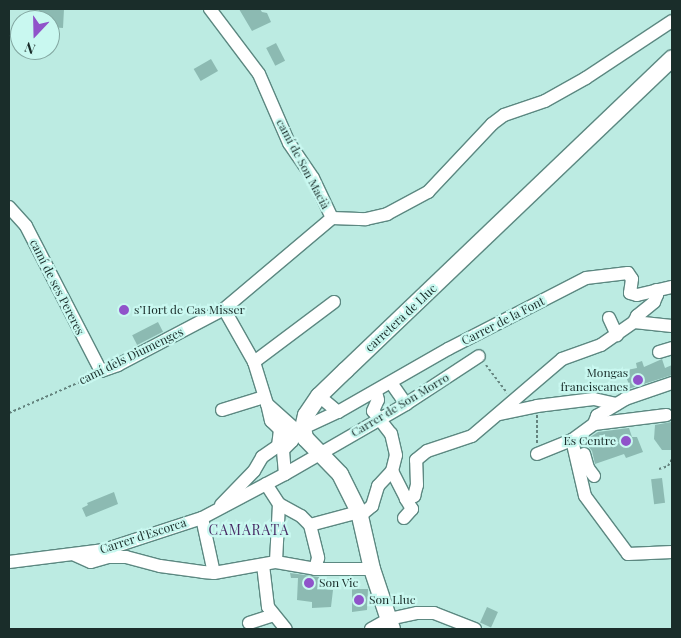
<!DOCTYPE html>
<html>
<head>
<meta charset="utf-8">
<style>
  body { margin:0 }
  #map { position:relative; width:681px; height:638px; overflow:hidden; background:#bcebe2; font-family:"Playfair Display",serif }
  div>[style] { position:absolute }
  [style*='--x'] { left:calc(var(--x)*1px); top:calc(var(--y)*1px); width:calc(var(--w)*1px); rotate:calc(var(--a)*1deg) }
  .building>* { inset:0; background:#8cbab2; transform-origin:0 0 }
  .path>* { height:2px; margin-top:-1px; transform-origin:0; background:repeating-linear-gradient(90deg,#64837e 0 2.5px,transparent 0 5px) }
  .roads { filter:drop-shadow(1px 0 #5c8881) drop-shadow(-1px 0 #5c8881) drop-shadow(0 1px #5c8881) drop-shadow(0 -1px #5c8881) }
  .minor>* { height:12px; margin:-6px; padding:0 6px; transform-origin:6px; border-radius:6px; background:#fff }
  .major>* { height:16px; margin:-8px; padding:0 8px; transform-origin:8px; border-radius:8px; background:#fff }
  .dots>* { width:14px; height:14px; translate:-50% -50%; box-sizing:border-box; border:2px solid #c9f8f0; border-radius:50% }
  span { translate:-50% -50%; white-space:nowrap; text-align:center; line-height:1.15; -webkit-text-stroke:4.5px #c9f8f0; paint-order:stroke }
  .street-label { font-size:12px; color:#1a2d2a }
  .poi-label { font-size:12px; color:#1a2d2a }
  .left { translate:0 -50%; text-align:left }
  .right { translate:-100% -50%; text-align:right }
  .neighbourhood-label { font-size:14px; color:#482b65; letter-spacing:1px }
  .frame { position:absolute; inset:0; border:10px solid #1a2d2a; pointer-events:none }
  .north { position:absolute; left:10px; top:10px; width:50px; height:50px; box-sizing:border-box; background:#c9f8f0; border:1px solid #83a7a1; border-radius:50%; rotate:201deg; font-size:14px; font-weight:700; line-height:20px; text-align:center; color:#1a2d2a }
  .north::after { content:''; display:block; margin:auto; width:18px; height:22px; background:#9053ca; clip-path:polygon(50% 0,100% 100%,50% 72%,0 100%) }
</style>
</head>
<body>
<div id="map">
  <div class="building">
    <div style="clip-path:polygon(39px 9px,64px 9px,63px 28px,50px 27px,50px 20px,38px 20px)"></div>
    <div style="clip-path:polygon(239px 9px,260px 9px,262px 12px,267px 13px,271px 22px,252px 31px)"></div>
    <div style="left:276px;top:43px;width:20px;height:11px;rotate:63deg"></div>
    <div style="left:211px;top:59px;width:14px;height:20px;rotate:60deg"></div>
    <div style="left:158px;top:322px;width:11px;height:29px;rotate:63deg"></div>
    <div style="clip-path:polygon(662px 359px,665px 368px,672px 365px,672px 375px,625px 390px,630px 387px,625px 374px,627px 370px,637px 368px,636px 363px,642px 361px,644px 367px)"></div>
    <div style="clip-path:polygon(671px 422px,672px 450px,662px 450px,654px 439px,655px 425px)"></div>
    <div style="clip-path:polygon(629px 428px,632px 437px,637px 437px,643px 452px,626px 458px,624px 454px,595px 464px,592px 451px,584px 441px,598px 432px)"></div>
    <div style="left:662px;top:478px;width:25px;height:11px;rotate:83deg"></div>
    <div style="clip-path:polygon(114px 492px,118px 504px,86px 517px,82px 508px,88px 505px,87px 503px)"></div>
    <div style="clip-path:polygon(290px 573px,319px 577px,320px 589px,333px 590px,331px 607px,312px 608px,312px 602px,297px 600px,298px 578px,291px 578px)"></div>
    <div style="clip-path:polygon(343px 577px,352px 577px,351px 580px,358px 581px,358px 589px,368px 589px,367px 610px,352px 612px,352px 589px,343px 588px)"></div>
    <div style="left:487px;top:607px;width:12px;height:17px;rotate:24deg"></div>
  </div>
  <div class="path">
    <div style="--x:486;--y:365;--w:35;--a:53"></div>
    <div style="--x:9;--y:413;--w:90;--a:-23.7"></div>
    <div style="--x:537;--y:443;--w:28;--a:-90"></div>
    <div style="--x:659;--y:469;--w:9;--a:-18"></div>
    <div style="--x:668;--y:466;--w:8;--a:-60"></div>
  </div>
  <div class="roads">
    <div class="minor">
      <div style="--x:210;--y:9;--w:81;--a:53"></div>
      <div style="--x:259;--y:74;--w:75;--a:66.5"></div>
      <div style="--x:289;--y:143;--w:42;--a:55.6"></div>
      <div style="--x:313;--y:178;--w:44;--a:64.6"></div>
      <div style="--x:9;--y:207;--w:25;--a:48"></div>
      <div style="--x:26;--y:226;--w:163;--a:62.7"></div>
      <div style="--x:101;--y:371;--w:18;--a:-19"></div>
      <div style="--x:118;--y:365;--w:120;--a:-27.8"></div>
      <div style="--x:224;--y:309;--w:141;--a:-40.1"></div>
      <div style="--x:332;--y:218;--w:34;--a:2"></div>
      <div style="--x:366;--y:219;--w:22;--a:-13"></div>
      <div style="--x:387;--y:214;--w:47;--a:-28.2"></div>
      <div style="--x:428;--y:192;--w:93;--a:-46.7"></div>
      <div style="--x:492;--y:124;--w:15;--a:-37"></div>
      <div style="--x:504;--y:115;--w:43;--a:-18.9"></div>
      <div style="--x:545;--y:101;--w:47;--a:-29.3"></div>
      <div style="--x:586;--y:78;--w:103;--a:-33.5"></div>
      <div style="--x:224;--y:309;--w:61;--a:60.5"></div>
      <div style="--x:254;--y:362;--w:44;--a:72.8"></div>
      <div style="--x:609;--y:318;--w:19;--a:65"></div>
      <div style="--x:634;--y:322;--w:7;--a:-63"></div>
      <div style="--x:637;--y:316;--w:22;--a:-39"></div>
      <div style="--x:654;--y:302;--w:8;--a:-67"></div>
      <div style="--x:657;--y:295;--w:5;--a:-101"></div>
      <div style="--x:659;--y:352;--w:14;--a:-17"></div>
      <div style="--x:254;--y:362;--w:100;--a:-36.9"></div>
      <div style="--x:394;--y:387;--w:21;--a:55"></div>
      <div style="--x:319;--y:396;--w:25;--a:40"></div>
      <div style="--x:222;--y:410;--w:44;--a:-17.2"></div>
      <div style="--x:500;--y:414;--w:38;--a:-12"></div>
      <div style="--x:537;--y:406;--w:57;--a:-7"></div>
      <div style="--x:594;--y:399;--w:23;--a:13"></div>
      <div style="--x:594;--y:424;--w:9;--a:-69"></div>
      <div style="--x:597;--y:416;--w:33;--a:-31"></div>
      <div style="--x:625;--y:399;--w:50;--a:-18.8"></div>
      <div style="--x:303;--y:428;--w:38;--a:-25"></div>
      <div style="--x:338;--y:412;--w:127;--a:-29.8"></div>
      <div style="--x:448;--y:349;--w:155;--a:-27.2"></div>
      <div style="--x:586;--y:278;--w:42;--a:-6.8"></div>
      <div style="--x:628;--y:273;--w:7;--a:56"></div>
      <div style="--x:632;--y:279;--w:14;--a:98"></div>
      <div style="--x:630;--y:293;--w:7;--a:16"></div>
      <div style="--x:637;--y:295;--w:36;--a:-13"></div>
      <div style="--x:572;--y:440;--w:57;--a:76.9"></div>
      <div style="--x:585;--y:496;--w:72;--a:53.4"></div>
      <div style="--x:628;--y:554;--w:44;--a:-2.6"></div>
      <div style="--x:537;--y:454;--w:38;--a:-22"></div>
      <div style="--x:572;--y:440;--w:27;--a:-36"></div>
      <div style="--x:594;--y:424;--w:73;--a:-7.1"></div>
      <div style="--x:584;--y:454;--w:15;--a:74"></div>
      <div style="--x:588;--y:468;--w:10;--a:53"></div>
      <div style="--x:392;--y:471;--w:31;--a:63"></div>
      <div style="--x:406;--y:499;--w:9;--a:-21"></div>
      <div style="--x:414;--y:496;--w:11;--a:-75"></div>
      <div style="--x:417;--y:485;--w:25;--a:-92"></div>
      <div style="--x:416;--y:460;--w:14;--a:-39"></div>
      <div style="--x:427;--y:451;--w:47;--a:-18.4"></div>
      <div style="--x:472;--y:436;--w:118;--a:-40.5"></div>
      <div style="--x:562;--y:359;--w:41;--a:-19.7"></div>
      <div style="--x:601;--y:345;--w:40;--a:-34.9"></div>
      <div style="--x:634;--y:322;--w:38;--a:6"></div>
      <div style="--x:285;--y:474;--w:24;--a:-95"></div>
      <div style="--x:283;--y:450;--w:13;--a:-45"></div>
      <div style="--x:292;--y:441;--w:29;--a:-136"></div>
      <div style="--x:271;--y:421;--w:17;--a:-103"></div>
      <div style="--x:267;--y:404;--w:51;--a:41.8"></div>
      <div style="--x:266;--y:484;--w:24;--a:57"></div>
      <div style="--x:279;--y:504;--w:58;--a:93"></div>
      <div style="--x:279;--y:504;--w:25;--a:29"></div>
      <div style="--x:301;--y:516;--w:13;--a:45"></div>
      <div style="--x:310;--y:525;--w:34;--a:76"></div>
      <div style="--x:318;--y:558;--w:11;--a:105"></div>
      <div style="--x:221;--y:505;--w:47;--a:-45.9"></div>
      <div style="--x:254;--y:471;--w:16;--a:-60"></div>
      <div style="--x:262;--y:457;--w:19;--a:-35"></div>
      <div style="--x:278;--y:446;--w:17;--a:-83"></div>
      <div style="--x:360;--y:516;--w:16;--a:-40"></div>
      <div style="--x:372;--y:506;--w:21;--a:-73"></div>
      <div style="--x:378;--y:486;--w:21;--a:-47"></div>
      <div style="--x:392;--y:471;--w:16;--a:-76"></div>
      <div style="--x:396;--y:455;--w:22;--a:-103"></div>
      <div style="--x:391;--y:434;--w:29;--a:-128"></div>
      <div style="--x:373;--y:411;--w:12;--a:-66"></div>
      <div style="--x:378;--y:400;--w:8;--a:-104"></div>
      <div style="--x:202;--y:518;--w:56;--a:77.7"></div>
      <div style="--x:404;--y:518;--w:12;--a:-48"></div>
      <div style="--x:412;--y:509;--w:12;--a:-121"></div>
      <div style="--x:310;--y:525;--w:51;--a:-14.9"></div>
      <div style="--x:75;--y:555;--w:17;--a:24"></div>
      <div style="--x:91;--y:562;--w:19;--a:-16"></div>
      <div style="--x:109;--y:557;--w:17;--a:0"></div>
      <div style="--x:126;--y:557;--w:35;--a:15"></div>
      <div style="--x:160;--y:566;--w:43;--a:7.9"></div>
      <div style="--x:203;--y:572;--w:11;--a:5"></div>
      <div style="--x:214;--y:573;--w:63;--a:-10.1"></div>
      <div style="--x:276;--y:562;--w:40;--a:10"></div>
      <div style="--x:315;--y:569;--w:57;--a:0"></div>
      <div style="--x:9;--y:562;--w:96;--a:-7.2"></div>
      <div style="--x:104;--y:550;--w:103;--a:-18.1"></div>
      <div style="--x:202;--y:518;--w:94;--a:-27.9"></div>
      <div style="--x:285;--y:474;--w:140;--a:-30"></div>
      <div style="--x:406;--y:404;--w:87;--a:-33.3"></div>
      <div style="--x:263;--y:565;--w:42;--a:83.2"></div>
      <div style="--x:268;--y:607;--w:28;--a:51"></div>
      <div style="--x:249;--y:623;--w:26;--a:-18"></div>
      <div style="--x:371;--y:629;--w:21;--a:-29"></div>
      <div style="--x:389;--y:619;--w:29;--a:-12"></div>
      <div style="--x:417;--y:613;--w:17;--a:0"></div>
      <div style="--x:434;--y:613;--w:44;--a:21.3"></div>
    </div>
    <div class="major">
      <div style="--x:392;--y:629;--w:63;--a:-108.4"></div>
      <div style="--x:372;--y:569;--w:58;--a:-102.8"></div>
      <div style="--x:359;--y:512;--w:42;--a:-116.6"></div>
      <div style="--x:340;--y:474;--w:50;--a:-134.2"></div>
      <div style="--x:305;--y:438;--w:10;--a:-101"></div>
      <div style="--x:303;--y:428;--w:13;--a:-77"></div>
      <div style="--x:306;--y:415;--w:23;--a:-56"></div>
      <div style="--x:319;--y:396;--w:37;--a:-44"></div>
      <div style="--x:346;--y:370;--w:451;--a:-43.7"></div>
    </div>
  </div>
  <div class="dots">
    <div style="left:124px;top:310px;background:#9053ca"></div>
    <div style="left:638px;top:380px;background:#9053ca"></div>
    <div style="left:626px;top:441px;background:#9053ca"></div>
    <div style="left:309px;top:583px;background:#9053ca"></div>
    <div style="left:359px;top:600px;background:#9053ca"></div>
  </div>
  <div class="street-label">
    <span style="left:303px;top:164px;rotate:62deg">camí de Son Macià</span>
    <span style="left:57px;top:287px;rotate:63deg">camí de ses Pereres</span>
    <span style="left:401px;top:318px;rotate:-43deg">carretera de Lluc</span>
    <span style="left:503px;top:321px;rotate:-27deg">Carrer de la Font</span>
    <span style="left:131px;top:356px;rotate:-26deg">camí dels Diumenges</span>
    <span style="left:400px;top:405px;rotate:-31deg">Carrer de Son Morro</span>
    <span style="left:143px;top:536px;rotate:-18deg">Carrer d'Escorca</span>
  </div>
  <div class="poi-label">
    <span class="left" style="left:134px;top:310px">s’Hort de Cas Misser</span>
    <span class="right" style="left:628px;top:380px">Mongas<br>franciscanes</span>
    <span class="right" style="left:616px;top:441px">Es Centre</span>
    <span class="left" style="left:319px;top:583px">Son Vic</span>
    <span class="left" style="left:369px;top:600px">Son Lluc</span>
  </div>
  <div class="neighbourhood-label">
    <span style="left:249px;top:530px">CAMARATA</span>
  </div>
  <div class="frame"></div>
  <div class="north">N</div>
</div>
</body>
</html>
